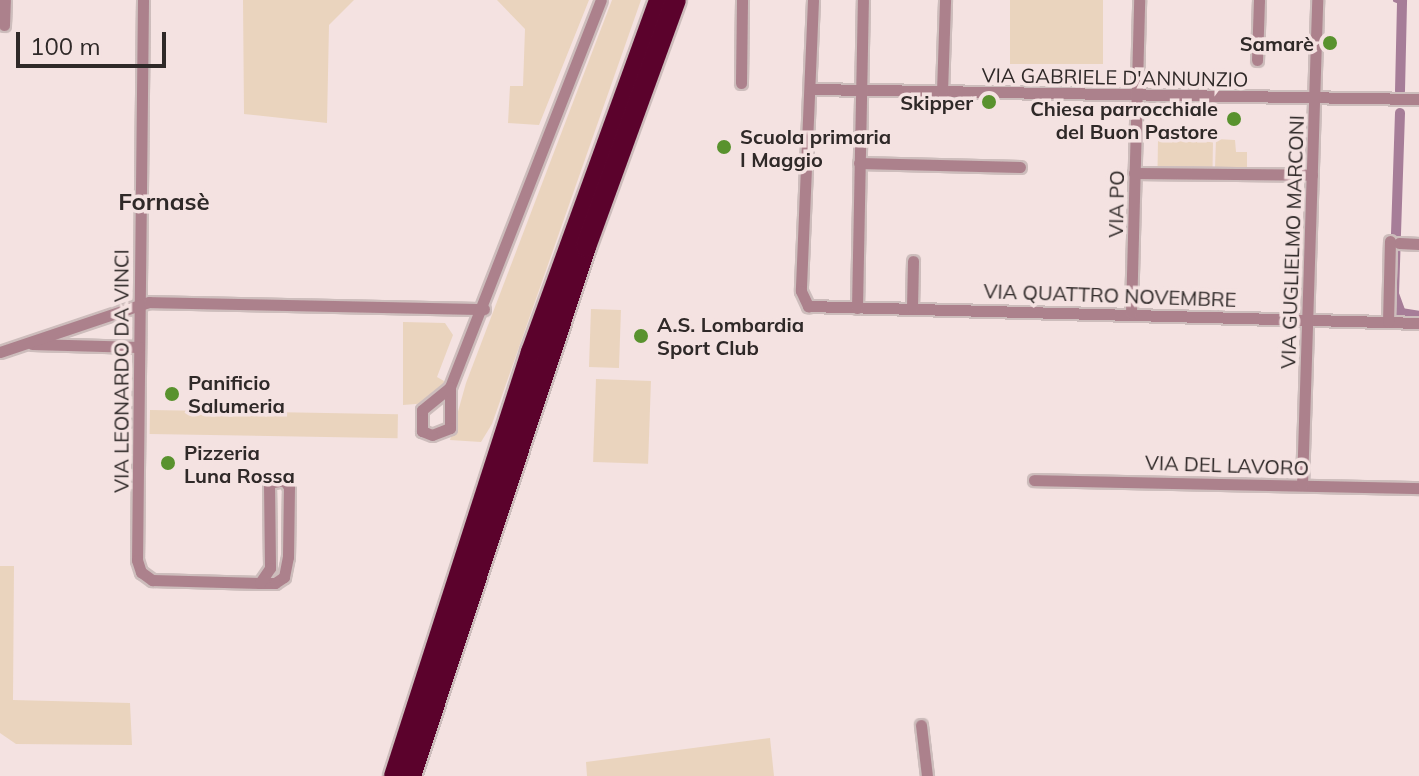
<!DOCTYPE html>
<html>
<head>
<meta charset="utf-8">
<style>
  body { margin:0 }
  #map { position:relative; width:1419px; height:776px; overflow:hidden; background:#f4e2e1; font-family:Mulish,sans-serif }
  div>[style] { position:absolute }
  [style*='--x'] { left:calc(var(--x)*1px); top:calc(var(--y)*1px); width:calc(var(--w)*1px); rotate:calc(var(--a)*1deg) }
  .green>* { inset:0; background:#ead4be; transform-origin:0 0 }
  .stream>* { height:3px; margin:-1.5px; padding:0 1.5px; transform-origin:1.5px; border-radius:1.5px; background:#a67d98 }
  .canal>* { height:10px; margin:-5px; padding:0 5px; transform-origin:5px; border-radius:5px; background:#a67d98 }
  .roads { filter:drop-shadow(2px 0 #cdbdbc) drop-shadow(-2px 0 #cdbdbc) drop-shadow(0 2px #cdbdbc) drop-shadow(0 -2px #cdbdbc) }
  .street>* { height:11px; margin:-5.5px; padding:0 5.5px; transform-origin:5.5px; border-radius:5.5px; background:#ac818c }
  .highway>* { height:20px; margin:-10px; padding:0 10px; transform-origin:10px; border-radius:10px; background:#5b022c }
  .dots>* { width:22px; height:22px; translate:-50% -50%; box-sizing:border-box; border:4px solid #f4e2e1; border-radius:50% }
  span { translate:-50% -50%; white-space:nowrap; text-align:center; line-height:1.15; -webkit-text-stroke:7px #f4e2e1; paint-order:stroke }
  .poi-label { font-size:20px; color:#2f2928; font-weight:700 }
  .right { translate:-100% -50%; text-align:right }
  .left { translate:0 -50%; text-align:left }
  .street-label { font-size:20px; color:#2f2928 }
  .quarter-label { font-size:24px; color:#2f2928; font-weight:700 }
  .scale { position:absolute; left:16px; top:32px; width:150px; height:36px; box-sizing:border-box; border:4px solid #2f2928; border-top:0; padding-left:10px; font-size:24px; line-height:28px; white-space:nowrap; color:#2f2928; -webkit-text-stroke:6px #f4e2e1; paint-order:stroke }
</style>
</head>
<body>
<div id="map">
  <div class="green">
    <div style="clip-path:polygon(243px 0,354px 0,329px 25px,327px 123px,244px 114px)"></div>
    <div style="clip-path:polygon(497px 0,589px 0,539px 125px,508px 123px,510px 86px,523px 86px,525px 29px)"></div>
    <div style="clip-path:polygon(612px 0,641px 0,492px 424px,481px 442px,450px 440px,466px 383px)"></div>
    <div style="left:1010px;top:0;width:93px;height:64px"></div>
    <div style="clip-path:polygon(1216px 139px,1235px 140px,1236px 152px,1247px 152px,1247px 168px,1215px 168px)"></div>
    <div style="left:1158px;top:141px;width:55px;height:25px;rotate:1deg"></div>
    <div style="left:591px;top:309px;width:30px;height:58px;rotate:2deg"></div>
    <div style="clip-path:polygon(403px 322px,445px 323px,453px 335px,437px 377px,444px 381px,443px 392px,428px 403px,403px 405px)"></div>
    <div style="left:596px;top:379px;width:55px;height:83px;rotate:2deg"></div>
    <div style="left:150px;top:410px;width:248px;height:24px;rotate:1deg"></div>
    <div style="clip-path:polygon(0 566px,14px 566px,13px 700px,130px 703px,132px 745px,16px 744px,0 733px)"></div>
    <div style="clip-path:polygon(770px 738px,774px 776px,587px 776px,586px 762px)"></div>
  </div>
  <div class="stream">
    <div style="--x:1394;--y:0;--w:9;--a:21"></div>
  </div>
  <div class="canal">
    <div style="--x:1400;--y:91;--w:91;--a:-88.7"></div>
    <div style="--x:1400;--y:113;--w:181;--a:91.9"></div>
    <div style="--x:1394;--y:294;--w:20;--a:70"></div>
    <div style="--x:1401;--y:313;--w:18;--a:9"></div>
  </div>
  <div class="roads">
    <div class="street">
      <div style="--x:143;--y:0;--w:560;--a:90.61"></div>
      <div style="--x:137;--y:560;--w:13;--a:72"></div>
      <div style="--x:141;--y:572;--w:14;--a:36"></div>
      <div style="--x:152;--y:580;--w:108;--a:1.6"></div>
      <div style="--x:260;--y:583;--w:15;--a:0"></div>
      <div style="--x:275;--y:583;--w:11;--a:-34"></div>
      <div style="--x:284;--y:577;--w:20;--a:-79"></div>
      <div style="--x:288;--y:557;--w:70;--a:-89.2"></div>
      <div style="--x:289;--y:487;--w:9;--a:-126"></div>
      <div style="--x:284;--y:480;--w:15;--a:169"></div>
      <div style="--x:269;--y:483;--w:85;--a:89.3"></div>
      <div style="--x:270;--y:568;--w:18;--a:124"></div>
      <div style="--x:813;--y:0;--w:291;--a:92.4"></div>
      <div style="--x:801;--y:291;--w:17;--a:65"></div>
      <div style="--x:808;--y:306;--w:611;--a:1.59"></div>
      <div style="--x:4;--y:25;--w:25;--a:-88"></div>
      <div style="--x:1257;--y:60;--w:60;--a:-88.1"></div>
      <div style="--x:741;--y:83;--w:83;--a:-89.3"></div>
      <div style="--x:810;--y:89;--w:609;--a:0.94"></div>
      <div style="--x:942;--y:92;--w:92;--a:-88.1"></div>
      <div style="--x:859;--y:163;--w:161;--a:1.4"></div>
      <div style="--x:1134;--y:173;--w:178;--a:0.6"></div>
      <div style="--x:1399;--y:243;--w:20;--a:3"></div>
      <div style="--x:857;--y:308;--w:308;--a:-88.9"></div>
      <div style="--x:912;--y:308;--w:47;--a:-88.8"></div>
      <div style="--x:1131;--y:313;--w:313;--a:-88.5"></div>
      <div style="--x:1388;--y:322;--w:81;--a:-88.6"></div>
      <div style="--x:32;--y:344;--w:107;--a:1.6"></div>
      <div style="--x:0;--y:352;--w:157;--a:-18.6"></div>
      <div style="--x:149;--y:302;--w:335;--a:1.2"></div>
      <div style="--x:450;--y:387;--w:415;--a:-68.7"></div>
      <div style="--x:450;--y:387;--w:41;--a:90"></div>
      <div style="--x:450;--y:428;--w:19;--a:159"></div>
      <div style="--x:432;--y:435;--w:11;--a:-158"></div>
      <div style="--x:422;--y:431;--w:21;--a:-90"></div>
      <div style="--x:422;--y:410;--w:36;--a:-39"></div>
      <div style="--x:1034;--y:480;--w:385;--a:1.2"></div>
      <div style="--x:1302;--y:485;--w:485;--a:-88.2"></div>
      <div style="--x:921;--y:725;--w:51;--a:83.3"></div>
    </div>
    <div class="highway">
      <div style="--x:394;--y:776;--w:446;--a:-72.1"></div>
      <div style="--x:531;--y:352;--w:375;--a:-70"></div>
      <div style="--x:411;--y:776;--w:557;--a:-71.7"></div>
      <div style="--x:586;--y:247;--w:263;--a:-70"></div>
    </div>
  </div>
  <div class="dots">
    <div style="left:1330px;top:43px;background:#59922e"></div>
    <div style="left:989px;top:102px;background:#59922e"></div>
    <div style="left:1234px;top:119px;background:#59922e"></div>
    <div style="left:724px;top:147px;background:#59922e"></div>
    <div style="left:641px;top:336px;background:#59922e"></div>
    <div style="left:172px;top:394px;background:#59922e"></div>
    <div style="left:168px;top:463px;background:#59922e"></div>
  </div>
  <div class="poi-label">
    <span class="right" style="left:1314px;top:43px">Samarè</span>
    <span class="right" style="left:973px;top:102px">Skipper</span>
    <span class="right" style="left:1218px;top:120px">Chiesa parrocchiale<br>del Buon Pastore</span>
    <span class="left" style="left:740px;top:148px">Scuola primaria<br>I Maggio</span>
    <span class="left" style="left:657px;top:336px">A.S. Lombardia<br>Sport Club</span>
    <span class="left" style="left:188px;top:394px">Panificio<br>Salumeria</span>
    <span class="left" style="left:184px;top:464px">Pizzeria<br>Luna Rossa</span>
  </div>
  <div class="street-label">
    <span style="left:1115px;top:77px;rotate:1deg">VIA GABRIELE D'ANNUNZIO</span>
    <span style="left:1116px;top:204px;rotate:-89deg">VIA PO</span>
    <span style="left:1292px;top:242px;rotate:-88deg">VIA GUGLIELMO MARCONI</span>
    <span style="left:1110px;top:295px;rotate:2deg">VIA QUATTRO NOVEMBRE</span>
    <span style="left:121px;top:371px;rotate:-90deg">VIA LEONARDO DA VINCI</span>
    <span style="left:1227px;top:465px;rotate:2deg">VIA DEL LAVORO</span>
  </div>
  <div class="quarter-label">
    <span style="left:164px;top:202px">Fornasè</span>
  </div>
  <div class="scale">100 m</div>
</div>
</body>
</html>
